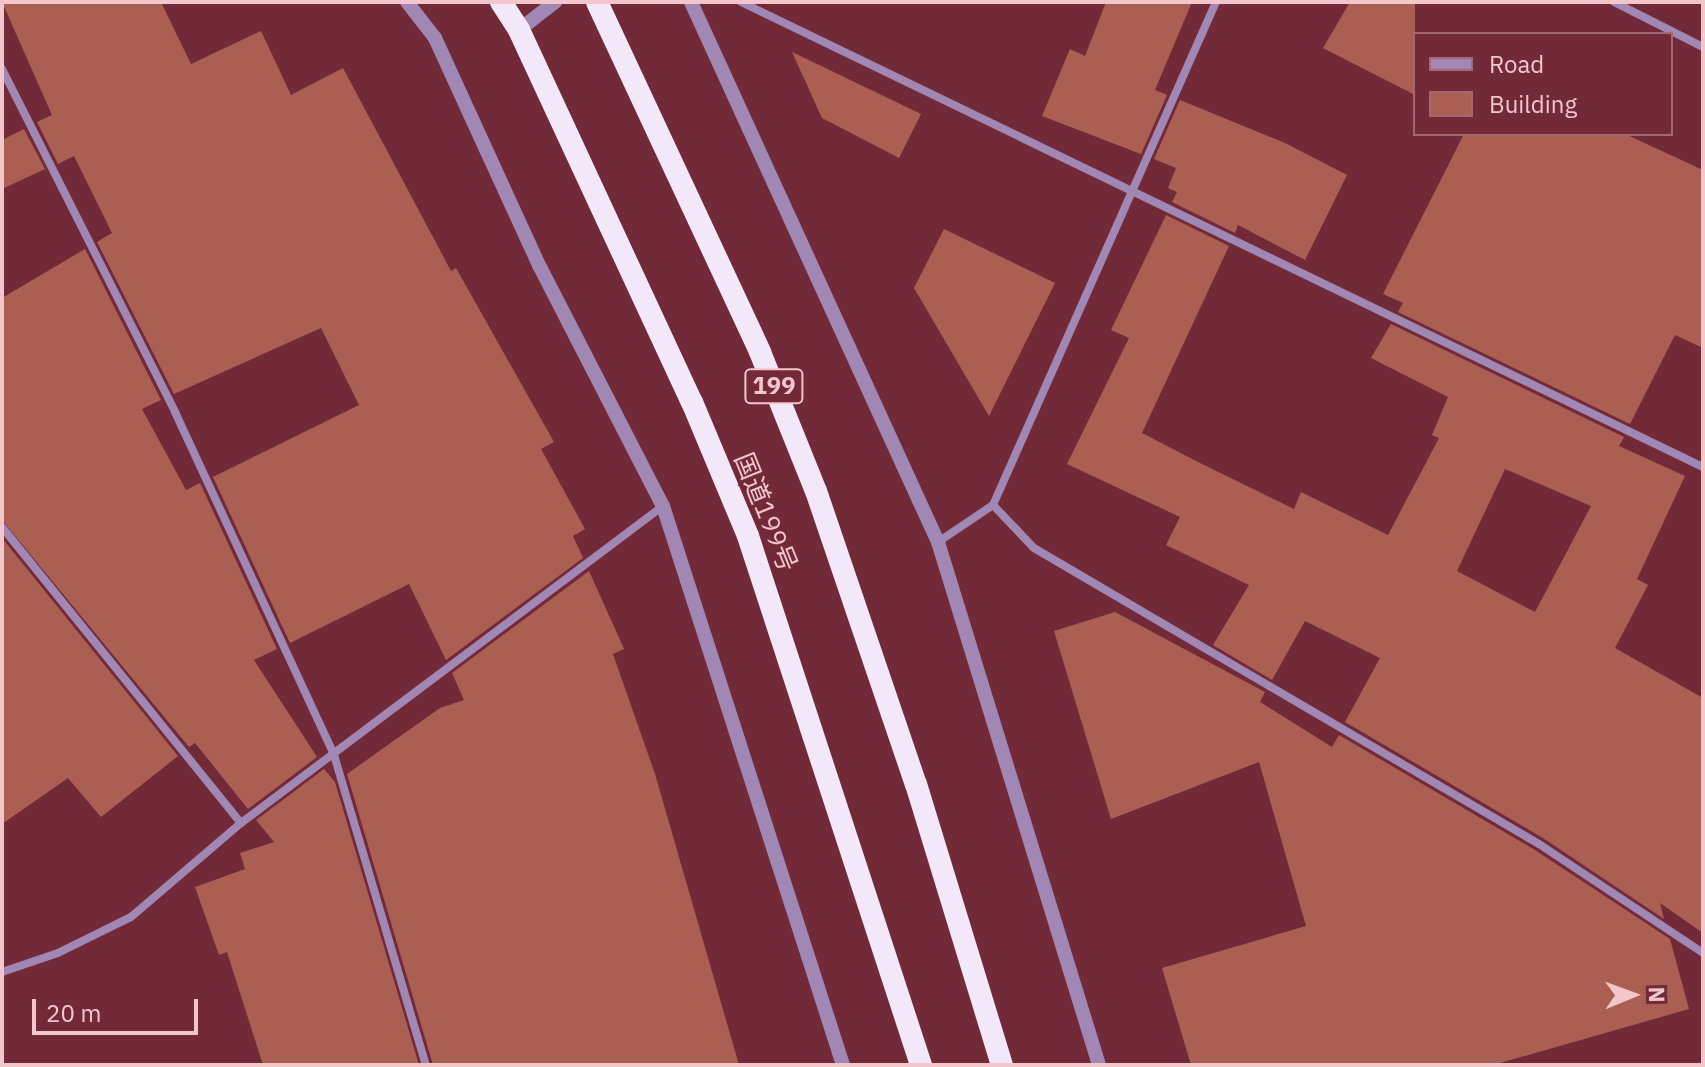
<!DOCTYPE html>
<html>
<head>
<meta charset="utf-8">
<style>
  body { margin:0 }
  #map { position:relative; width:1705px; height:1067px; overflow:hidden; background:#722a39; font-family:"IBM Plex Sans","Noto Sans JP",sans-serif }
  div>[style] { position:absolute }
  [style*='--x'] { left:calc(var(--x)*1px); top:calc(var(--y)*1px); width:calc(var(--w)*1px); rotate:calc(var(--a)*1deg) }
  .building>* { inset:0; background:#ab5f52 }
  .minor>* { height:8px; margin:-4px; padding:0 4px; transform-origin:4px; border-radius:4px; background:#a187b4 }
  .tertiary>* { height:14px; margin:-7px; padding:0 7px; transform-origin:7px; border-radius:7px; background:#a187b4 }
  .trunk>* { height:22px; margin:-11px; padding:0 11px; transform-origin:11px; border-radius:11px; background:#f2e8fa }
  span { translate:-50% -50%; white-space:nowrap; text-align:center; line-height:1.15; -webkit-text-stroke:7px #722a39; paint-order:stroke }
  .shield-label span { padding:2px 6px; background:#722a39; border:2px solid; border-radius:6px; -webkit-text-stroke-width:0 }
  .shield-label { font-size:24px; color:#f2c6cb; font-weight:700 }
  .street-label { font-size:26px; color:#f2c6cb }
  .frame { position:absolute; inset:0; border:4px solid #f2c6cb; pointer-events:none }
  .legend { position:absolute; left:1413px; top:32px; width:260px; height:104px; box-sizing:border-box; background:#722a39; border:2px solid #a56873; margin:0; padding:10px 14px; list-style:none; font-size:24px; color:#f2c6cb }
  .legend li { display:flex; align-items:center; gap:16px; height:40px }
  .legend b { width:40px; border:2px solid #a56873 }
  .north { position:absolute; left:1593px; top:955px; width:80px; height:80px; -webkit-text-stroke:6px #722a39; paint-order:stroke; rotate:89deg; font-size:22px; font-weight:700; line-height:32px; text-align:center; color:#f2c6cb }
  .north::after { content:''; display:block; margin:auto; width:28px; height:36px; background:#f2c6cb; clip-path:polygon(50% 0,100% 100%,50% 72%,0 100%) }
  .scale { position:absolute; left:32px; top:999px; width:166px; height:36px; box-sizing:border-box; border:4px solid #f2c6cb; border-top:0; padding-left:10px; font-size:24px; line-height:28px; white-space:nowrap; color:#f2c6cb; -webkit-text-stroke:6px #722a39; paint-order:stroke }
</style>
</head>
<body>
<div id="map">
  <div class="building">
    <div style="clip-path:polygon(2px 2px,161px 2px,191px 64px,261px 31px,291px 95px,343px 68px,451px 271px,456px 268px,554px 442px,541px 449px,585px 529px,573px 536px,583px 558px,446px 660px,409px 584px,290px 643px,213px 477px,359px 405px,321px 328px,174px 394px,97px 242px,112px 233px,74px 156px,58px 164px,37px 122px,52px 115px)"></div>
    <div style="clip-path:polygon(1106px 2px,1192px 2px,1155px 90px,1167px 95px,1141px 154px,1042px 116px,1070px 49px,1085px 56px)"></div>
    <div style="clip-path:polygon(1350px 2px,1415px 2px,1415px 95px,1323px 48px)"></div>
    <div style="clip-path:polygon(792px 52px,921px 114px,899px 158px,822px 118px)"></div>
    <div style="clip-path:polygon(1180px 100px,1285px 143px,1347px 175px,1305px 260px,1238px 225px,1235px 233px,1172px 202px,1177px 192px,1168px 188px,1176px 168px,1154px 159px)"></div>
    <div style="clip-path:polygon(24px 129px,45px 169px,2px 189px,2px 140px)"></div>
    <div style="clip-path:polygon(1464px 134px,1625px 134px,1703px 170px,1703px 348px,1675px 335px,1630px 424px,1398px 312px,1403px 303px,1383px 294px)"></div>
    <div style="clip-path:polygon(evenodd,1166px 215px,1229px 246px,1142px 433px,1198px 462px,1294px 509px,1301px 492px,1388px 535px,1439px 438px,1432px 435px,1448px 397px,1371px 358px,1391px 324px,1624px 437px,1619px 446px,1685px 476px,1637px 579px,1648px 585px,1615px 648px,1703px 698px,1703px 933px,1660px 903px,1664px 919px,1543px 838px,1345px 722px,1380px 658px,1305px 621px,1272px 680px,1213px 645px,1249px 585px,1166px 545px,1180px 517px,1067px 464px,1129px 338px,1111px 330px,1166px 215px,1505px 469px,1591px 506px,1535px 612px,1457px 571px,1505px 469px)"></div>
    <div style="clip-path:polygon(944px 229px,1055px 283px,989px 416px,914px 288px)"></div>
    <div style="clip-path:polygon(85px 249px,161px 400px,142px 409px,186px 490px,200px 483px,277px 649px,254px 660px,317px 757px,248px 809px,195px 743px,189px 747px,2px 520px,2px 298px)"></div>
    <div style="clip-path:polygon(2px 538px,178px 756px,101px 817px,68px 778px,2px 824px)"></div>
    <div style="clip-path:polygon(589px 571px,624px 649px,613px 654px,655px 774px,739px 1065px,433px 1065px,347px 774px,440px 708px,464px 700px,452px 673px)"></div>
    <div style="clip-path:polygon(1115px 612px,1265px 692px,1260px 702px,1332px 747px,1339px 735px,1535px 850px,1670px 939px,1689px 1009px,1493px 1065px,1191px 1065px,1162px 968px,1306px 926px,1259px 762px,1111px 819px,1054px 631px)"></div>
    <div style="clip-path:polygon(324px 769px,335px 782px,419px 1065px,263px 1065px,227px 952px,219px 955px,195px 887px,245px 869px,240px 853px,274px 842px,256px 820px)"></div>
  </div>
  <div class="minor">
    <div style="--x:741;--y:2;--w:1068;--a:25.8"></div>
    <div style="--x:1614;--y:2;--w:100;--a:26.8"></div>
    <div style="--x:2;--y:69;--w:384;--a:63.2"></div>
    <div style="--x:175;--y:412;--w:378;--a:65.1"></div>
    <div style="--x:334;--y:755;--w:323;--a:73.5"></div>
    <div style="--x:993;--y:505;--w:550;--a:-66.09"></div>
    <div style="--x:2;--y:527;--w:380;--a:51.1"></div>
    <div style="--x:938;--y:542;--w:66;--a:-33.9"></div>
    <div style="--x:993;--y:505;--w:59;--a:46.4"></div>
    <div style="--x:1034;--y:548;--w:585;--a:30.38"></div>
    <div style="--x:1539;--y:844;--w:197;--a:33.6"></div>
    <div style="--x:2;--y:972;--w:59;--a:-18.7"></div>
    <div style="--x:58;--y:953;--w:81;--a:-26.3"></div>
    <div style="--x:131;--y:917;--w:145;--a:-40.5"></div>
    <div style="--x:241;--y:823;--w:528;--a:-36.91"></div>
  </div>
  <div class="tertiary">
    <div style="--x:407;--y:2;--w:46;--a:52.1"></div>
    <div style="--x:435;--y:38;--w:252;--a:65.4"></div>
    <div style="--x:540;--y:267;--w:269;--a:62.8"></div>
    <div style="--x:663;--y:506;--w:587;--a:72.15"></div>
    <div style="--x:691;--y:2;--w:594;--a:65.42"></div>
    <div style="--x:938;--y:542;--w:547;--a:72.89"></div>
    <div style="--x:519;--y:30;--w:46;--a:-37.9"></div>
  </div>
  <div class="trunk">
    <div style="--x:501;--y:2;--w:33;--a:57"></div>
    <div style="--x:519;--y:30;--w:410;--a:65.1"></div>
    <div style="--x:692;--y:402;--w:145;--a:67.3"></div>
    <div style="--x:748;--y:536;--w:557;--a:71.89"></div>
    <div style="--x:597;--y:2;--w:386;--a:65"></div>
    <div style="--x:760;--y:352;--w:150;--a:68.1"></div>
    <div style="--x:816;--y:491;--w:310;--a:71.2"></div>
    <div style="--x:916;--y:784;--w:294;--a:73"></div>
  </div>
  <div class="shield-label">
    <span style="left:774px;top:386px">199</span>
  </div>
  <div class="street-label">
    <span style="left:766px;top:512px;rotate:68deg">国道199号</span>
  </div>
  <div class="frame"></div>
  <ul class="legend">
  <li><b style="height:10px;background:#a187b4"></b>Road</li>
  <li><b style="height:22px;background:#ab5f52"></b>Building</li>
  </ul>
  <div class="north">N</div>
  <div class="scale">20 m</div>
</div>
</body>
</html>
